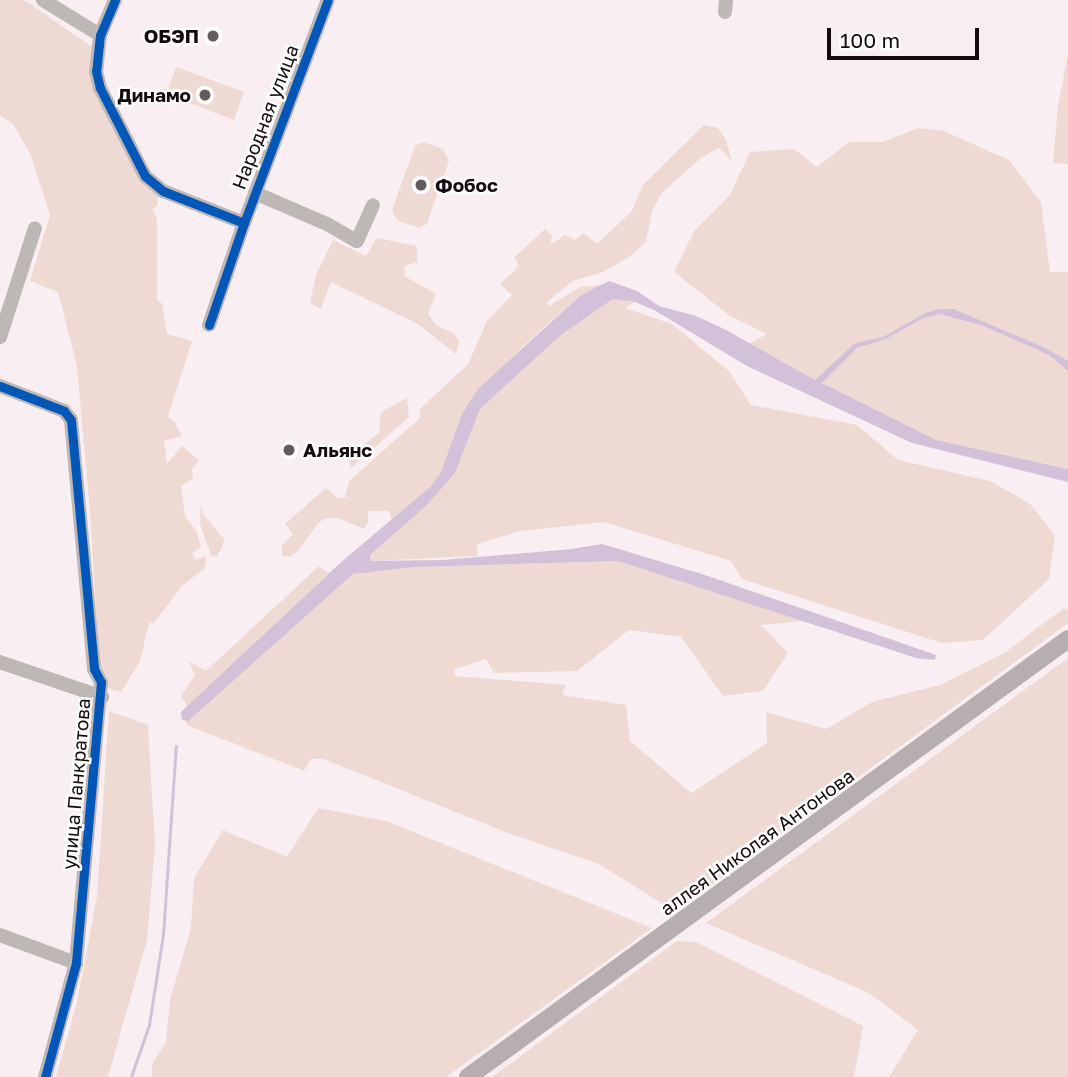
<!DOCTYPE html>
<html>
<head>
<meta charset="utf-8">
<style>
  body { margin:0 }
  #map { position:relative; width:1068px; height:1077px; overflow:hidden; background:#f9eef1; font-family:"Golos Text",sans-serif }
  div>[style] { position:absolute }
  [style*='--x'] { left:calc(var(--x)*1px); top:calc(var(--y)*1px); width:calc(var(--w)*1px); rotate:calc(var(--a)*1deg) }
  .green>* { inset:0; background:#efdad3 }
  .water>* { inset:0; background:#d2c1d8 }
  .stream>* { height:2.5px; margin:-1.25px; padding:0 1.25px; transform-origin:1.25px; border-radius:1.25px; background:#d2c1d8 }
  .minor>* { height:14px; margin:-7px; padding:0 7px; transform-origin:7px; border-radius:7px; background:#bdb7b6 }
  .major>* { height:18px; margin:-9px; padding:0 9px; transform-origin:9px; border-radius:9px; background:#b6aeb0 }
  .cycleway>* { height:9px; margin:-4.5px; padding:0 4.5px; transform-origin:4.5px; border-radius:4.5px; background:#0057b8 }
  .dots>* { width:19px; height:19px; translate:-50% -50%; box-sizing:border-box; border:4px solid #fdfdfd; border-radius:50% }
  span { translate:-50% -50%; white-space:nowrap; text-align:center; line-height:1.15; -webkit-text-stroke:5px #fdfdfd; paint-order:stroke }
  .poi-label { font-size:19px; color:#150b0e; font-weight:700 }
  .right { translate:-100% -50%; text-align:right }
  .left { translate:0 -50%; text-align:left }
  .street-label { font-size:19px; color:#150b0e }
  .scale { position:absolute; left:827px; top:28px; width:152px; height:32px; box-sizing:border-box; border:4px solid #150b0e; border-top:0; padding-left:9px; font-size:21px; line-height:24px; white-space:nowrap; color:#150b0e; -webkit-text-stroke:5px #fdfdfd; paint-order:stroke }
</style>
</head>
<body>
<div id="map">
  <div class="green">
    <div style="clip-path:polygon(0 0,24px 0,94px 48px,140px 178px,145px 186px,158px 194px,157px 206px,152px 209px,157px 219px,157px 300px,162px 303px,167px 334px,192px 341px,168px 416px,175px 422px,182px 436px,164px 441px,167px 464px,182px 446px,199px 460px,192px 469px,193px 479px,181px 486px,185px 516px,197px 532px,201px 547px,192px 553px,196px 560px,205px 556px,206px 561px,204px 569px,183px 585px,154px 623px,149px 623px,140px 661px,121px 692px,108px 688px,99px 664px,90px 512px,77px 366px,58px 292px,30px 281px,50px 215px,30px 153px,12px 123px,0 116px)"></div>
    <div style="clip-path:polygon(1068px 53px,1068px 164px,1053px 163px,1058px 106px)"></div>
    <div style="clip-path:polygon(176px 67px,244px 92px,234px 120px,176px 98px,174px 102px,165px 98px)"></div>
    <div style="clip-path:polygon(704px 125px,718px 128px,726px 140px,732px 161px,719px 148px,702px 157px,662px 193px,652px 211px,646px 242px,632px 255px,603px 272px,573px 281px,547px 302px,549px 306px,580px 287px,602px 285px,581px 295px,522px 347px,462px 414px,440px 474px,430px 487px,391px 520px,389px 511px,367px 511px,369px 521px,364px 529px,339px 518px,326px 518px,318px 523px,299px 550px,290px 557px,282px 556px,282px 545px,293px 534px,285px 524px,326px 488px,337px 498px,345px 498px,349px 481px,420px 418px,420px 409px,468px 364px,487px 321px,512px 295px,500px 284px,519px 266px,514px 258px,545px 229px,552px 236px,550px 245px,565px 235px,575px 240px,583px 233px,597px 244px,632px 211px,643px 185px)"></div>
    <div style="clip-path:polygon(918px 128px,944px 131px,1009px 160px,1041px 202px,1050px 272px,1068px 272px,1068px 361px,1046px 348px,954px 309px,938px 309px,925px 313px,883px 337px,855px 343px,815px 380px,748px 344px,767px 334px,730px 316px,674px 272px,694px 231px,730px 195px,750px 152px,794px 149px,817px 167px,849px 142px,883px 142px)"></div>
    <div style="clip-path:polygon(423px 142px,443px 149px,449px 161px,427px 224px,419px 228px,397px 220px,392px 210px,415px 146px)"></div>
    <div style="clip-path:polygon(377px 238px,417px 246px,417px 262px,405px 266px,404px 276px,436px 294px,428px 314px,437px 326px,453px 333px,459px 341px,456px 354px,418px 324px,331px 282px,321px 309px,310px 303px,316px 275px,333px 240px,366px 256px)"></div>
    <div style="clip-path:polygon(613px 299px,635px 302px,625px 308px,672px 324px,729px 371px,751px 405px,857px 425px,898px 460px,990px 481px,1030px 504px,1055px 535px,1049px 579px,983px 640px,942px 643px,742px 579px,731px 561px,604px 522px,520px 531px,477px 544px,478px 556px,370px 561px,370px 555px,426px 506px,455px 473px,480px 409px,561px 335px)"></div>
    <div style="clip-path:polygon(939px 314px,982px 326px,1049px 355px,1068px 371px,1068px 469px,936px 440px,822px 383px,857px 348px,884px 340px,922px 319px)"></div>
    <div style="clip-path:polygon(407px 398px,409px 417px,351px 468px,348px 457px,379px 433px,381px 412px)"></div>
    <div style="clip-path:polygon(201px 505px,203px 514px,225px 540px,217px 557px,211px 555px,200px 524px)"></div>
    <div style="clip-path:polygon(618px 561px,805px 621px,761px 625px,788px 653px,763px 691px,723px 696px,681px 637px,629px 630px,577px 671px,494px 673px,486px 659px,455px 669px,455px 676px,566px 685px,562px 695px,626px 705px,630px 741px,691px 793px,767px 743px,766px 712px,826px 729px,872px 702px,940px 685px,1003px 654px,1064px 608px,1068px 611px,1068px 623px,675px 912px,599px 864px,508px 833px,324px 759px,311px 759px,304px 771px,187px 725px,185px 721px,353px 574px,415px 567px)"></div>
    <div style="clip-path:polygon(319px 566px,329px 573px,187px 706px,181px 696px,195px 675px,189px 661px,206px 671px)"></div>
    <div style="clip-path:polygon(1068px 658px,1068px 1077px,889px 1077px,918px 1030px,869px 993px,706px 923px)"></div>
    <div style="clip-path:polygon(109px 711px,148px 725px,155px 846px,147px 940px,108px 1077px,56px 1077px,77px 1002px,97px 896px)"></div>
    <div style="clip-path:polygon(318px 808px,386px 821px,652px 928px,446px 1077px,152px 1077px,152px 1064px,166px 1042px,170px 1000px,191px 928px,194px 878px,223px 830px,287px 857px)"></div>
    <div style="clip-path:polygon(677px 941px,696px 942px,863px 1026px,854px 1077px,492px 1077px)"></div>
  </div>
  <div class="water">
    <div style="clip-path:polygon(609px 281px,637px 291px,659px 306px,696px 316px,724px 329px,815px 380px,855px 343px,883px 337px,925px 313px,938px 309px,954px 309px,1046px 348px,1068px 361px,1068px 371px,1049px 355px,983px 326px,939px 314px,922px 319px,884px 340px,857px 348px,822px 383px,936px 440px,1068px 469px,1068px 482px,912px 443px,747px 366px,654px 310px,635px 302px,613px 299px,561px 335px,480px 409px,455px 473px,426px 506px,370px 555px,370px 561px,443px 560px,572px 549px,602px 544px,705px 575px,936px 655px,935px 660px,916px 658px,618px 561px,415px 567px,353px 574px,188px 721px,182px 720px,181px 712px,187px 706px,339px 564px,430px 487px,440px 474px,462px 414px,478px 389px,581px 295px)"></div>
  </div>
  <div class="stream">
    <div style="--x:131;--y:1077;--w:55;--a:-70.9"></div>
    <div style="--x:149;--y:1025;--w:91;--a:-81.2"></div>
    <div style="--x:163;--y:935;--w:189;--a:-86.1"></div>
  </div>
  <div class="minor">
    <div style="--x:43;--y:0;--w:67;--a:31.6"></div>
    <div style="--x:115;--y:0;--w:38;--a:113"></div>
    <div style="--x:100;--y:35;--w:36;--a:96"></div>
    <div style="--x:96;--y:71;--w:17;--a:77"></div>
    <div style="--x:100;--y:88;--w:99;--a:62.9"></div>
    <div style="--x:145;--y:176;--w:23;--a:40"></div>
    <div style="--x:163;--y:191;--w:87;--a:21.6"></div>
    <div style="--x:725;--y:12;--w:12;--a:-85"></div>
    <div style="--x:255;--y:193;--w:78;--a:23.3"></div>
    <div style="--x:327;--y:224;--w:34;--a:30"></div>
    <div style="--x:357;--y:241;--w:39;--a:-66"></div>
    <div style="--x:209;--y:325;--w:108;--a:-71.1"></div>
    <div style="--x:244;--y:223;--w:238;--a:-69.4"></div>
    <div style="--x:0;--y:337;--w:114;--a:-72.2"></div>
    <div style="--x:0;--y:386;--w:69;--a:21.3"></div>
    <div style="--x:64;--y:411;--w:11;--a:52"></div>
    <div style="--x:71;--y:420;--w:250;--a:84.7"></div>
    <div style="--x:94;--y:669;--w:15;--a:62"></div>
    <div style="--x:101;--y:682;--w:282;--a:95.1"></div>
    <div style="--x:76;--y:963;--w:118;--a:105.2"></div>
    <div style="--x:0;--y:662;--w:108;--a:18.9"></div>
    <div style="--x:0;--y:935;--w:81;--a:20.2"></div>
  </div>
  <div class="major">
    <div style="--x:468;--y:1077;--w:743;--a:-36.13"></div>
  </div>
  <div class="cycleway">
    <div style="--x:115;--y:0;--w:38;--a:113"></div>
    <div style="--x:100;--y:35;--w:36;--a:96"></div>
    <div style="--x:96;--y:71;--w:17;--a:77"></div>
    <div style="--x:100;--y:88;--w:99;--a:62.9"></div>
    <div style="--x:145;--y:176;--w:23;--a:40"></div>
    <div style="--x:163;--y:191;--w:87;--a:21.6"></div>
    <div style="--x:209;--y:325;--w:108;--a:-71.1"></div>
    <div style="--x:244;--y:223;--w:238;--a:-69.4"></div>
    <div style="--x:0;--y:386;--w:69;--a:21.3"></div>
    <div style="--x:64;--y:411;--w:11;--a:52"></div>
    <div style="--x:71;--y:420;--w:250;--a:84.7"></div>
    <div style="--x:94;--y:669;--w:15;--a:62"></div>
    <div style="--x:101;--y:682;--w:282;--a:95.1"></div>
    <div style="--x:76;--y:963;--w:118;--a:105.2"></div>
  </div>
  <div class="dots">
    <div style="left:213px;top:36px;background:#655a5d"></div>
    <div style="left:205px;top:95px;background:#655a5d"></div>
    <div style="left:421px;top:185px;background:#655a5d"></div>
    <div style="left:289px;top:450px;background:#655a5d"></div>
  </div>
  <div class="poi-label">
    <span class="right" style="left:199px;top:36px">ОБЭП</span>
    <span class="right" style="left:191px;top:95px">Динамо</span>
    <span class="left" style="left:435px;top:185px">Фобос</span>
    <span class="left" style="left:303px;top:450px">Альянс</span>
  </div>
  <div class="street-label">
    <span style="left:265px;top:117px;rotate:-69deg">Народная улица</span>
    <span style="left:76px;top:784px;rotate:-85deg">улица Панкратова</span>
    <span style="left:757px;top:842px;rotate:-36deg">аллея Николая Антонова</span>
  </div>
  <div class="scale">100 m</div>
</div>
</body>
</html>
